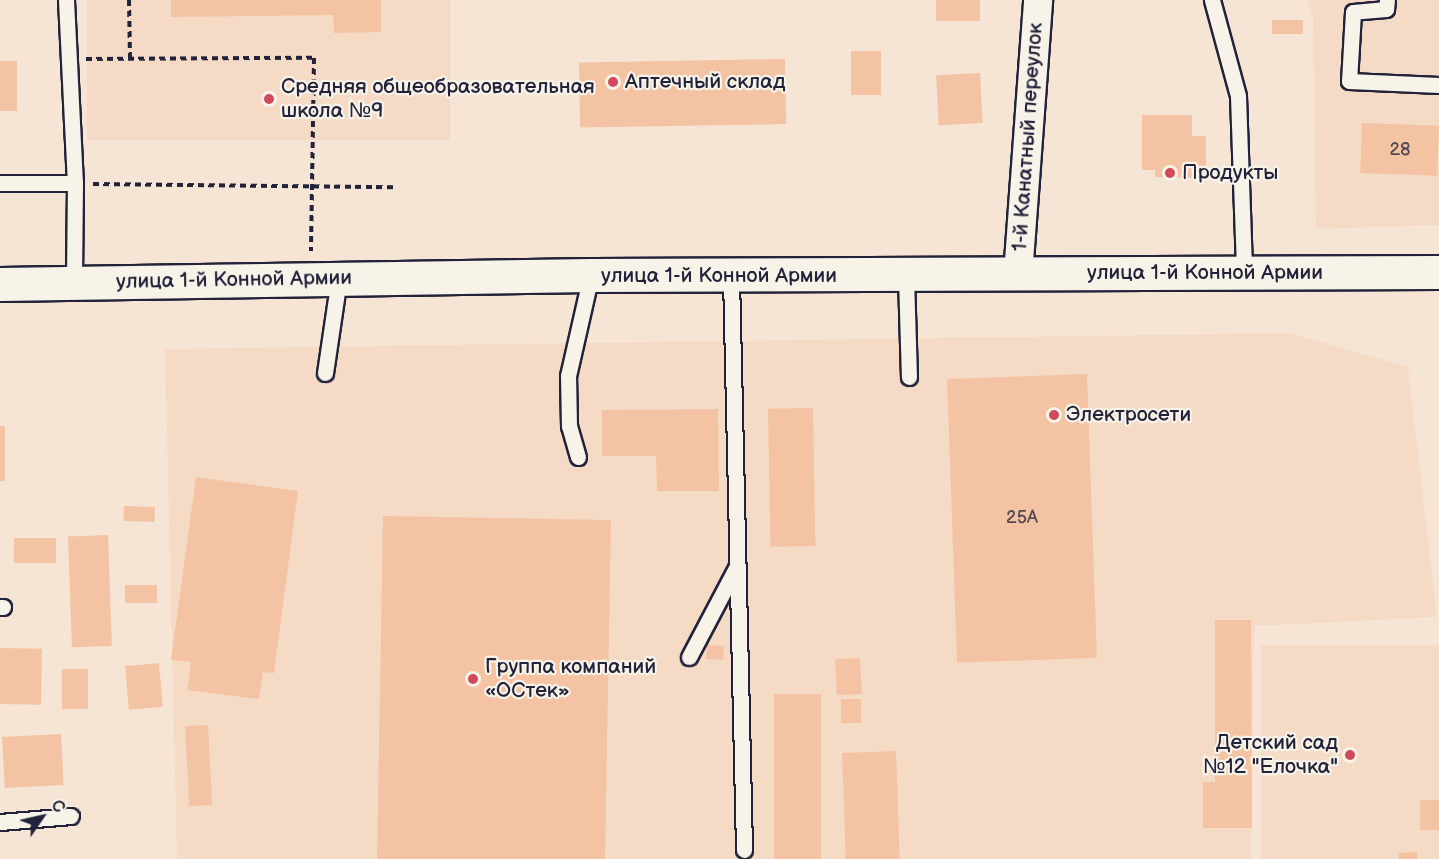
<!DOCTYPE html>
<html>
<head>
<meta charset="utf-8">
<style>
  body { margin:0 }
  #map { position:relative; width:1439px; height:859px; overflow:hidden; background:#f6e5d4; font-family:"Balsamiq Sans",sans-serif }
  div>[style] { position:absolute }
  [style*='--x'] { left:calc(var(--x)*1px); top:calc(var(--y)*1px); width:calc(var(--w)*1px); rotate:calc(var(--a)*1deg) }
  .built>* { inset:0; background:#f5dbc6; transform-origin:0 0 }
  .building>* { inset:0; background:#f4c3a4; transform-origin:0 0 }
  .path>* { height:4px; margin-top:-2px; transform-origin:0; background:repeating-linear-gradient(90deg,#22223b 0 6px,transparent 0 10.5px) }
  .roads { filter:drop-shadow(2px 0 #22223b) drop-shadow(-2px 0 #22223b) drop-shadow(0 2px #22223b) drop-shadow(0 -2px #22223b) }
  .lane>* { height:15px; margin:-7.5px; padding:0 7.5px; transform-origin:7.5px; border-radius:7.5px; background:#f7f3e8 }
  .street>* { height:28px; margin:-14px; padding:0 14px; transform-origin:14px; border-radius:14px; background:#f7f3e8 }
  .secondary>* { height:33px; margin:-16.5px; padding:0 16.5px; transform-origin:16.5px; border-radius:16.5px; background:#f7f3e8 }
  .dots>* { width:16px; height:16px; translate:-50% -50%; box-sizing:border-box; border:3px solid #f7f3e8; border-radius:50% }
  span { translate:-50% -50%; white-space:nowrap; text-align:center; line-height:1.15; -webkit-text-stroke:4.5px #f7f3e8; paint-order:stroke }
  .number-label { font-size:18px; color:#564a55 }
  .number-label span { -webkit-text-stroke-width:0 }
  .poi-label { font-size:21px; color:#22223b }
  .left { translate:0 -50%; text-align:left }
  .right { translate:-100% -50%; text-align:right }
  .street-label { font-size:21px; color:#22223b }
  .north { position:absolute; left:12px; top:787px; width:60px; height:60px; -webkit-text-stroke:4px #f7f3e8; paint-order:stroke; rotate:56deg; font-size:16px; font-weight:700; line-height:24px; text-align:center; color:#22223b }
  .north::after { content:''; display:block; margin:auto; width:21px; height:27px; background:#22223b; clip-path:polygon(50% 0,100% 100%,50% 72%,0 100%) }
</style>
</head>
<body>
<div id="map">
  <div class="built">
    <div style="left:87px;top:0;width:363px;height:140px"></div>
    <div style="clip-path:polygon(1307px 0,1439px 0,1439px 225px,1316px 229px,1313px 17px)"></div>
    <div style="clip-path:polygon(1289px 333px,1408px 367px,1437px 617px,1254px 626px,1251px 859px,177px 859px,165px 349px)"></div>
    <div style="left:1439px;top:645px;width:214px;height:178px;rotate:90deg"></div>
  </div>
  <div class="building">
    <div style="clip-path:polygon(171px 0,381px 0,381px 32px,334px 33px,333px 15px,171px 17px)"></div>
    <div style="left:936px;top:0;width:44px;height:21px"></div>
    <div style="left:1272px;top:20px;width:31px;height:14px"></div>
    <div style="left:851px;top:51px;width:30px;height:44px"></div>
    <div style="left:785px;top:59px;width:65px;height:206px;rotate:89deg"></div>
    <div style="left:0;top:61px;width:17px;height:50px"></div>
    <div style="left:980px;top:73px;width:50px;height:44px;rotate:87deg"></div>
    <div style="clip-path:polygon(1142px 115px,1192px 115px,1192px 136px,1206px 136px,1206px 178px,1155px 177px,1155px 170px,1142px 170px)"></div>
    <div style="left:1362px;top:123px;width:77px;height:50px;rotate:2deg"></div>
    <div style="left:1087px;top:374px;width:284px;height:140px;rotate:88deg"></div>
    <div style="left:813px;top:408px;width:138px;height:45px;rotate:89deg"></div>
    <div style="clip-path:polygon(718px 409px,719px 491px,657px 491px,656px 456px,602px 456px,602px 410px)"></div>
    <div style="left:0;top:426px;width:5px;height:55px"></div>
    <div style="clip-path:polygon(196px 477px,298px 491px,274px 673px,263px 672px,259px 699px,187px 690px,191px 662px,171px 660px)"></div>
    <div style="left:124px;top:506px;width:31px;height:15px;rotate:2deg"></div>
    <div style="left:383px;top:516px;width:228px;height:343px;rotate:1deg"></div>
    <div style="left:108px;top:535px;width:111px;height:40px;rotate:88deg"></div>
    <div style="left:56px;top:538px;width:25px;height:42px;rotate:90deg"></div>
    <div style="left:125px;top:585px;width:32px;height:18px"></div>
    <div style="clip-path:polygon(1215px 620px,1251px 620px,1252px 828px,1203px 828px,1203px 782px,1215px 782px)"></div>
    <div style="left:707px;top:645px;width:17px;height:14px;rotate:3deg"></div>
    <div style="left:0;top:648px;width:42px;height:56px;rotate:1deg"></div>
    <div style="left:860px;top:658px;width:36px;height:25px;rotate:87deg"></div>
    <div style="left:159px;top:663px;width:44px;height:34px;rotate:85deg"></div>
    <div style="left:62px;top:669px;width:26px;height:40px"></div>
    <div style="left:774px;top:694px;width:47px;height:165px"></div>
    <div style="left:841px;top:699px;width:20px;height:24px"></div>
    <div style="left:208px;top:725px;width:80px;height:23px;rotate:87deg"></div>
    <div style="left:61px;top:734px;width:51px;height:59px;rotate:87deg"></div>
    <div style="left:896px;top:751px;width:108px;height:54px;rotate:88deg"></div>
    <div style="left:1420px;top:800px;width:19px;height:30px"></div>
    <div style="clip-path:polygon(1417px 852px,1417px 859px,1399px 859px,1399px 853px)"></div>
  </div>
  <div class="path">
    <div style="--x:129;--y:0;--w:57;--a:89"></div>
    <div style="--x:86;--y:59;--w:228;--a:-0.3"></div>
    <div style="--x:314;--y:58;--w:193;--a:90.9"></div>
    <div style="--x:93;--y:184;--w:301;--a:0.6"></div>
  </div>
  <div class="roads">
    <div class="lane">
      <div style="--x:66;--y:0;--w:183;--a:87.2"></div>
      <div style="--x:75;--y:183;--w:99;--a:90.6"></div>
      <div style="--x:1212;--y:0;--w:99;--a:74.8"></div>
      <div style="--x:1238;--y:96;--w:176;--a:88"></div>
      <div style="--x:1387;--y:0;--w:9;--a:96"></div>
      <div style="--x:1386;--y:9;--w:33;--a:175"></div>
      <div style="--x:1353;--y:12;--w:69;--a:93.3"></div>
      <div style="--x:1349;--y:81;--w:90;--a:2.5"></div>
      <div style="--x:0;--y:183;--w:75;--a:0"></div>
      <div style="--x:731;--y:276;--w:574;--a:88.7"></div>
      <div style="--x:906;--y:277;--w:100;--a:88.3"></div>
      <div style="--x:325;--y:373;--w:96;--a:-81.6"></div>
      <div style="--x:578;--y:457;--w:32;--a:-106"></div>
      <div style="--x:569;--y:426;--w:50;--a:-91.1"></div>
      <div style="--x:568;--y:376;--w:104;--a:-77.2"></div>
      <div style="--x:0;--y:607;--w:3;--a:0"></div>
      <div style="--x:689;--y:657;--w:101;--a:-62.2"></div>
      <div style="--x:0;--y:822;--w:71;--a:-4.8"></div>
    </div>
    <div class="street">
      <div style="--x:1018;--y:275;--w:276;--a:-85.8"></div>
    </div>
    <div class="secondary">
      <div style="--x:0;--y:284;--w:591;--a:-0.87"></div>
      <div style="--x:591;--y:275;--w:848;--a:-0.2"></div>
    </div>
  </div>
  <div class="dots">
    <div style="left:613px;top:82px;background:#d1495b"></div>
    <div style="left:269px;top:99px;background:#d1495b"></div>
    <div style="left:1170px;top:173px;background:#d1495b"></div>
    <div style="left:1054px;top:415px;background:#d1495b"></div>
    <div style="left:473px;top:679px;background:#d1495b"></div>
    <div style="left:1350px;top:755px;background:#d1495b"></div>
  </div>
  <div class="number-label">
    <span style="left:1400px;top:150px">28</span>
    <span style="left:1022px;top:518px">25А</span>
  </div>
  <div class="poi-label">
    <span class="left" style="left:625px;top:82px">Аптечный склад</span>
    <span class="left" style="left:281px;top:99px">Средняя общеобразовательная<br>школа №9</span>
    <span class="left" style="left:1182px;top:173px">Продукты</span>
    <span class="left" style="left:1066px;top:415px">Электросети</span>
    <span class="left" style="left:485px;top:679px">Группа компаний<br>«ОСтек»</span>
    <span class="right" style="left:1338px;top:755px">Детский сад<br>№12 "Елочка"</span>
  </div>
  <div class="street-label">
    <span style="left:1028px;top:137px;rotate:-86deg">1-й Канатный переулок</span>
    <span style="left:1205px;top:273px">улица 1-й Конной Армии</span>
    <span style="left:719px;top:276px">улица 1-й Конной Армии</span>
    <span style="left:234px;top:280px;rotate:-1deg">улица 1-й Конной Армии</span>
  </div>
  <div class="north">С</div>
</div>
</body>
</html>
